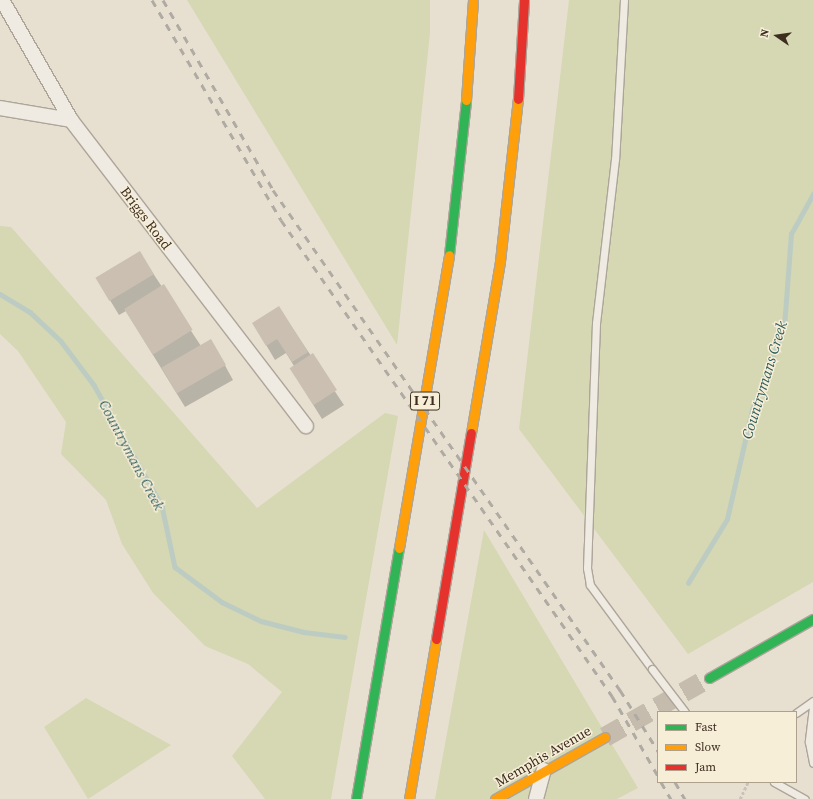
<!DOCTYPE html>
<html>
<head>
<meta charset="utf-8">
<style>
  body { margin:0 }
  #map { position:relative; width:813px; height:799px; overflow:hidden; background:#e7e0d1; font-family:"Source Serif 4",serif }
  div>[style] { position:absolute }
  [style*='--x'] { left:calc(var(--x)*1px); top:calc(var(--y)*1px); width:calc(var(--w)*1px); rotate:calc(var(--a)*1deg) }
  .green>* { inset:0; background:#d6d7b3 }
  .shadow>* { inset:0; background:#0003 }
  .stream>* { height:4.5px; margin:-2.25px; padding:0 2.25px; transform-origin:2.25px; border-radius:2.25px; background:#bcccc2 }
  .building>* { inset:0; background:#cbbfb2; transform-origin:0 0 }
  .secondary-tunnel>* { height:20px; margin-top:-10px; transform-origin:0; background:repeating-linear-gradient(90deg,#c5bcae 0 20px,transparent 0 30px) }
  .path>* { height:2.5px; margin-top:-1.25px; transform-origin:0; background:repeating-linear-gradient(90deg,#c8c2b9 0 3px,transparent 0 5px) }
  .roads { filter:drop-shadow(1px 0 #ada599) drop-shadow(-1px 0 #ada599) drop-shadow(0 1px #ada599) drop-shadow(0 -1px #ada599) }
  .lane>* { height:7px; margin:-3.5px; padding:0 3.5px; transform-origin:3.5px; border-radius:3.5px; background:#efebe3 }
  .street>* { height:14px; margin:-7px; padding:0 7px; transform-origin:7px; border-radius:7px; background:#efebe3 }
  .fast>* { height:9px; margin:-4.5px; padding:0 4.5px; transform-origin:4.5px; border-radius:4.5px; background:#30b455 }
  .slow>* { height:9px; margin:-4.5px; padding:0 4.5px; transform-origin:4.5px; border-radius:4.5px; background:#ff9f0a }
  .jam>* { height:9px; margin:-4.5px; padding:0 4.5px; transform-origin:4.5px; border-radius:4.5px; background:#e5322d }
  .rail>* { height:3px; margin-top:-1.5px; transform-origin:0; background:repeating-linear-gradient(90deg,#afaaa2 0 7px,transparent 0 14px) }
  .bridges { filter:drop-shadow(1px 0 #ada599) drop-shadow(-1px 0 #ada599) drop-shadow(0 1px #ada599) drop-shadow(0 -1px #ada599) }
  .lane-bridge>* { height:7px; margin:-3.5px; padding:0 3.5px; transform-origin:3.5px; border-radius:3.5px; background:#efebe3 }
  span { translate:-50% -50%; white-space:nowrap; text-align:center; line-height:1.15; -webkit-text-stroke:3px #f7eed8; paint-order:stroke }
  .shield-label span { padding:1px 3px; background:#f7eed8; border:1px solid; border-radius:3px; -webkit-text-stroke-width:0 }
  .shield-label { font-size:13px; color:#3d2e20; font-weight:700 }
  .street-label { font-size:14px; color:#3d2e20 }
  .water-label { font-size:15px; color:#2f5d5a; font-style:italic }
  .legend { position:absolute; left:657px; top:711px; width:140px; height:72px; box-sizing:border-box; background:#f7eed8; border:1px solid #ada18e; margin:0; padding:5px 7px; list-style:none; font-size:12px; color:#3d2e20 }
  .legend li { display:flex; align-items:center; gap:8px; height:20px }
  .legend b { width:20px; border:1px solid #ada18e }
  .north { position:absolute; left:757px; top:16px; width:40px; height:40px; -webkit-text-stroke:3px #f7eed8; paint-order:stroke; rotate:283deg; font-size:11px; font-weight:700; line-height:16px; text-align:center; color:#3d2e20 }
  .north::after { content:''; display:block; margin:auto; width:14px; height:18px; background:#3d2e20; clip-path:polygon(50% 0,100% 100%,50% 72%,0 100%) }
</style>
</head>
<body>
<div id="map">
  <div class="green">
    <div style="clip-path:polygon(187px 0,430px 0,430px 33px,397px 345px)"></div>
    <div style="clip-path:polygon(569px 0,813px 0,813px 582px,688px 654px,519px 429px)"></div>
    <div style="clip-path:polygon(0 226px,11px 227px,257px 508px,385px 413px,398px 416px,331px 799px,265px 799px,232px 756px,282px 692px,248px 664px,205px 646px,153px 593px,122px 544px,106px 500px,61px 454px,66px 422px,18px 351px,0 334px)"></div>
    <div style="clip-path:polygon(484px 530px,638px 788px,617px 799px,435px 799px)"></div>
    <div style="clip-path:polygon(86px 698px,171px 745px,88px 799px,44px 727px)"></div>
  </div>
  <div class="shadow">
    <div style="clip-path:polygon(139px 252px,201px 346px,211px 340px,233px 380px,185px 407px,126px 311px,119px 315px,105px 292px)"></div>
    <div style="clip-path:polygon(279px 308px,344px 405px,322px 419px,299px 382px,294px 366px,286px 353px,275px 360px,262px 338px)"></div>
  </div>
  <div class="stream">
    <div style="--x:0;--y:294;--w:35;--a:31"></div>
    <div style="--x:30;--y:312;--w:42;--a:43.1"></div>
    <div style="--x:61;--y:341;--w:55;--a:53.1"></div>
    <div style="--x:94;--y:385;--w:139;--a:60.7"></div>
    <div style="--x:162;--y:506;--w:62;--a:78"></div>
    <div style="--x:175;--y:567;--w:59;--a:36.7"></div>
    <div style="--x:222;--y:602;--w:43;--a:26"></div>
    <div style="--x:261;--y:621;--w:44;--a:14.3"></div>
    <div style="--x:304;--y:632;--w:41;--a:7"></div>
    <div style="--x:688;--y:583;--w:75;--a:-58.6"></div>
    <div style="--x:727;--y:519;--w:112;--a:-77.1"></div>
    <div style="--x:752;--y:410;--w:89;--a:-68.9"></div>
    <div style="--x:784;--y:327;--w:93;--a:-85.7"></div>
    <div style="--x:791;--y:234;--w:46;--a:-61.2"></div>
  </div>
  <div class="building">
    <div style="left:140px;top:251px;width:27px;height:52px;rotate:59deg"></div>
    <div style="left:164px;top:284px;width:54px;height:47px;rotate:58deg"></div>
    <div style="clip-path:polygon(279px 306px,308px 352px,292px 362px,277px 339px,266px 346px,252px 323px)"></div>
    <div style="left:211px;top:339px;width:30px;height:57px;rotate:60deg"></div>
    <div style="left:313px;top:353px;width:44px;height:28px;rotate:57deg"></div>
  </div>
  <div class="secondary-tunnel">
    <div style="--x:605;--y:737;--w:120;--a:-29.6"></div>
  </div>
  <div class="path">
    <div style="--x:740;--y:799;--w:19;--a:-65"></div>
  </div>
  <div class="roads">
    <div class="lane">
      <div style="--x:624;--y:0;--w:159;--a:93.2"></div>
      <div style="--x:615;--y:159;--w:165;--a:96.6"></div>
      <div style="--x:596;--y:323;--w:245;--a:92.1"></div>
      <div style="--x:587;--y:568;--w:17;--a:80"></div>
      <div style="--x:590;--y:585;--w:104;--a:53.6"></div>
      <div style="--x:813;--y:707;--w:35;--a:97"></div>
      <div style="--x:809;--y:742;--w:21;--a:79"></div>
      <div style="--x:796;--y:713;--w:21;--a:-35"></div>
      <div style="--x:774;--y:782;--w:35;--a:29"></div>
    </div>
    <div class="street">
      <div style="--x:2;--y:0;--w:138;--a:60.1"></div>
      <div style="--x:71;--y:120;--w:386;--a:52.5"></div>
      <div style="--x:0;--y:108;--w:72;--a:9.6"></div>
      <div style="--x:536;--y:799;--w:30;--a:-75"></div>
    </div>
    <div class="fast">
      <div style="--x:449;--y:255;--w:156;--a:-83.7"></div>
      <div style="--x:709;--y:678;--w:120;--a:-29.6"></div>
      <div style="--x:356;--y:799;--w:255;--a:-80.3"></div>
    </div>
    <div class="slow">
      <div style="--x:466;--y:100;--w:100;--a:-86"></div>
      <div style="--x:471;--y:433;--w:174;--a:-80.4"></div>
      <div style="--x:500;--y:261;--w:163;--a:-83.7"></div>
      <div style="--x:399;--y:548;--w:297;--a:-80.3"></div>
      <div style="--x:409;--y:799;--w:162;--a:-80.4"></div>
      <div style="--x:495;--y:799;--w:126;--a:-29.4"></div>
    </div>
    <div class="jam">
      <div style="--x:518;--y:99;--w:99;--a:-86.5"></div>
      <div style="--x:436;--y:639;--w:209;--a:-80.4"></div>
    </div>
  </div>
  <div class="rail">
    <div style="--x:152;--y:0;--w:255;--a:59.6"></div>
    <div style="--x:281;--y:220;--w:580;--a:55.19"></div>
    <div style="--x:612;--y:696;--w:92;--a:60.1"></div>
    <div style="--x:163;--y:0;--w:220;--a:59.9"></div>
    <div style="--x:273;--y:190;--w:609;--a:55.24"></div>
    <div style="--x:620;--y:690;--w:72;--a:58.1"></div>
    <div style="--x:661;--y:782;--w:20;--a:60"></div>
    <div style="--x:675;--y:782;--w:20;--a:60"></div>
  </div>
  <div class="bridges">
    <div class="lane-bridge">
      <div style="--x:652;--y:669;--w:54;--a:52.5"></div>
    </div>
  </div>
  <div class="shield-label">
    <span style="left:425px;top:401px">I 71</span>
  </div>
  <div class="street-label">
    <span style="left:146px;top:218px;rotate:53deg">Briggs Road</span>
    <span style="left:543px;top:756px;rotate:-30deg">Memphis Avenue</span>
  </div>
  <div class="water-label">
    <span style="left:764px;top:380px;rotate:-73deg">Countrymans Creek</span>
    <span style="left:132px;top:455px;rotate:62deg">Countrymans Creek</span>
  </div>
  <ul class="legend">
  <li><b style="height:5px;background:#30b455"></b>Fast</li>
  <li><b style="height:5px;background:#ff9f0a"></b>Slow</li>
  <li><b style="height:5px;background:#e5322d"></b>Jam</li>
  </ul>
  <div class="north">N</div>
</div>
</body>
</html>
